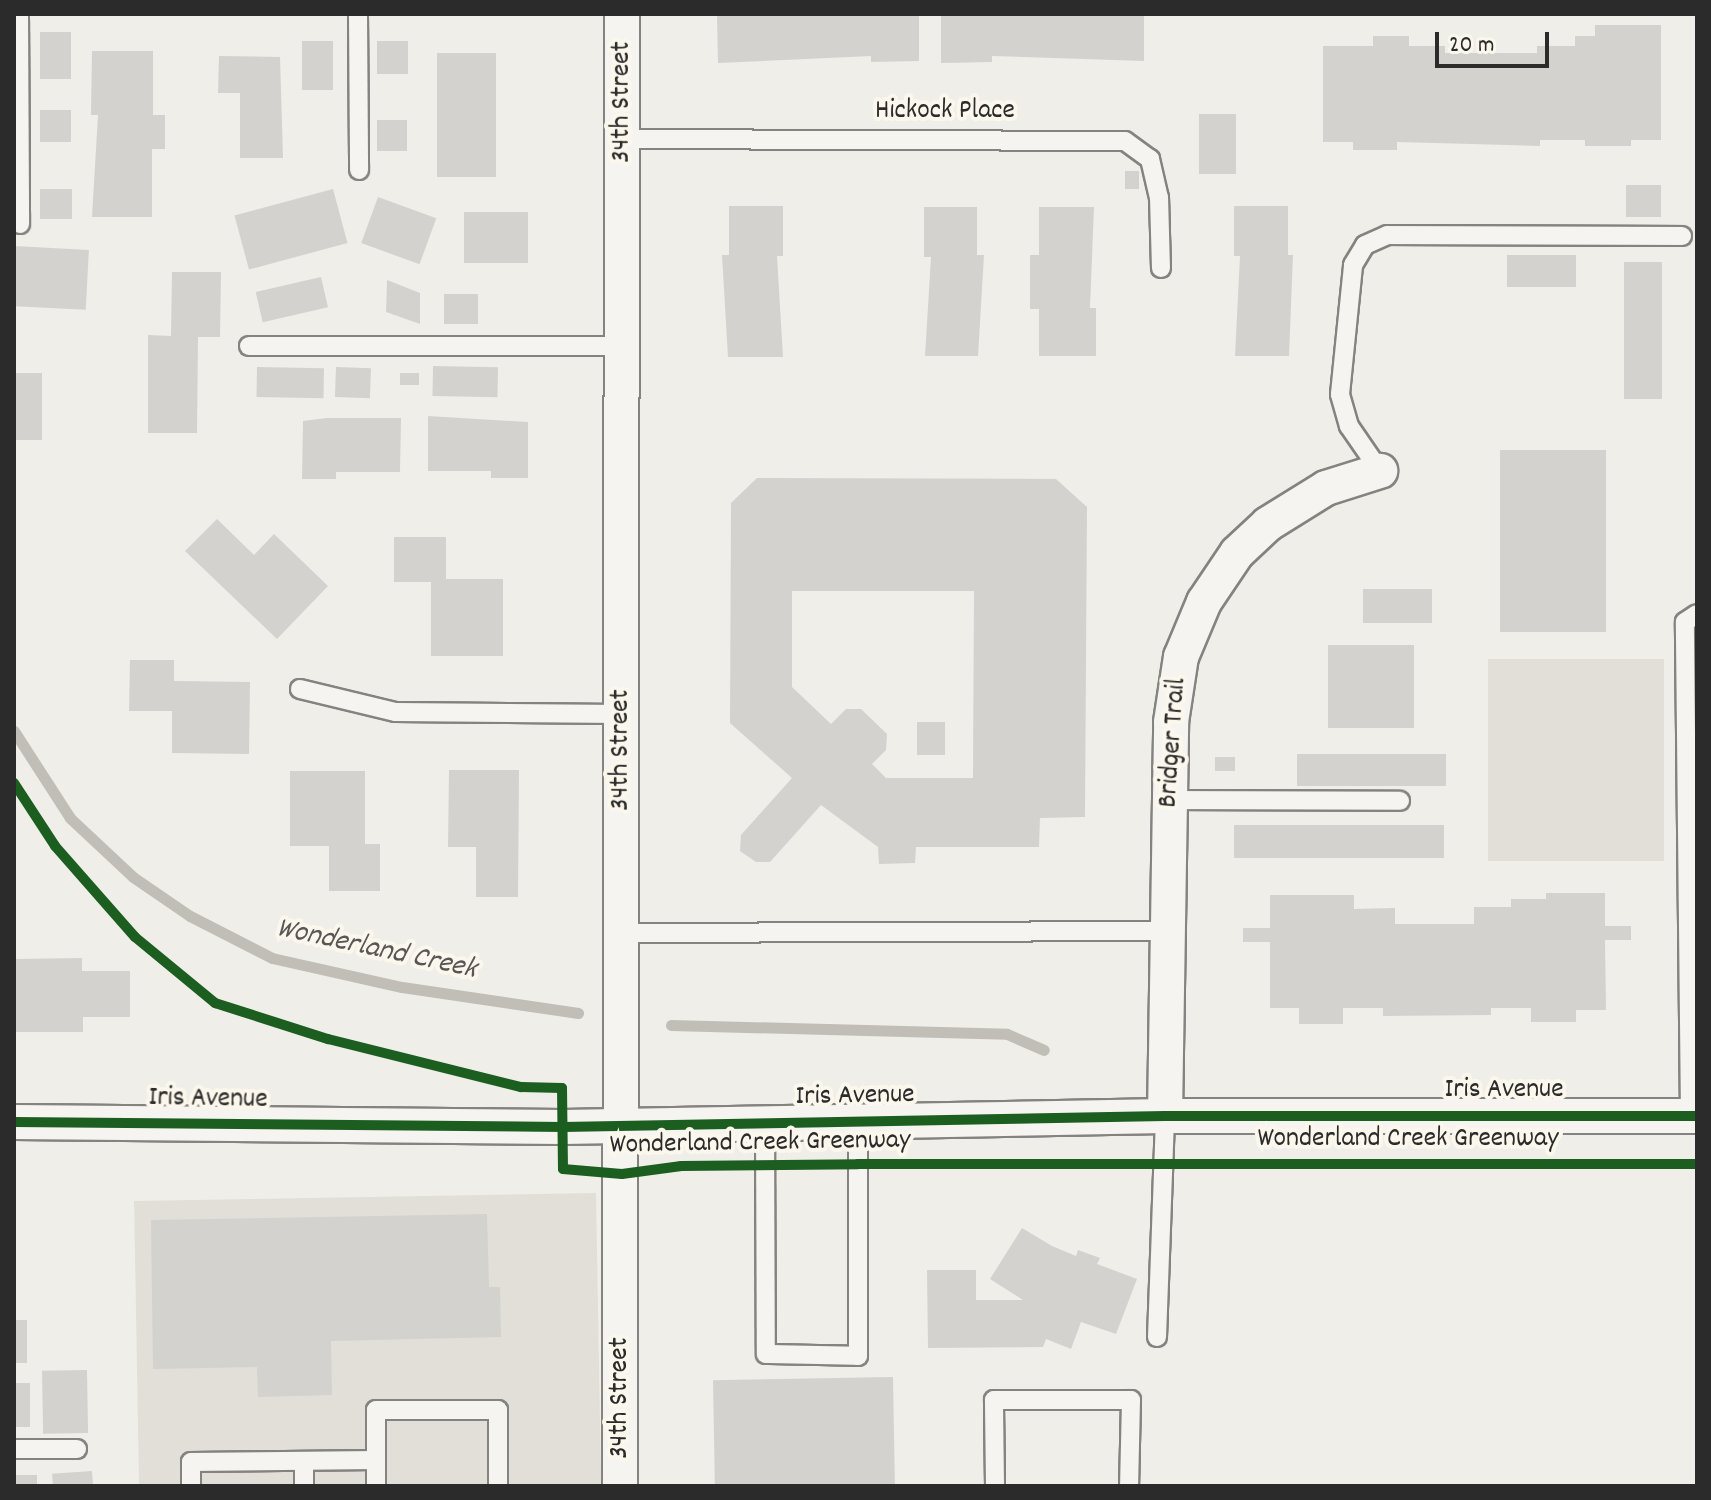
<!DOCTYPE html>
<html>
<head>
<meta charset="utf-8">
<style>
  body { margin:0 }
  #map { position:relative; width:1711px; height:1500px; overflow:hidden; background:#f0eee8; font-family:Dekko,sans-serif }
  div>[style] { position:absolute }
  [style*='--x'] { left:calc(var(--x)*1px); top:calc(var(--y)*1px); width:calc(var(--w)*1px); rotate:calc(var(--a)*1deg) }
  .built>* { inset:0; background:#e1dfd7; transform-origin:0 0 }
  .stream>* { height:11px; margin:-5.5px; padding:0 5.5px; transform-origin:5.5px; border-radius:5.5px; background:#c0beb7 }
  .building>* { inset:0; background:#d4d2ce; transform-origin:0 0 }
  .roads { filter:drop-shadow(2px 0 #848380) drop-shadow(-2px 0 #848380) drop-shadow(0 2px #848380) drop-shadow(0 -2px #848380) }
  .lane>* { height:18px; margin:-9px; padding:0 9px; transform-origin:9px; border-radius:9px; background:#f5f4f0 }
  .street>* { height:34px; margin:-17px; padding:0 17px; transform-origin:17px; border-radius:17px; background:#f5f4f0 }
  .cycleway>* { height:10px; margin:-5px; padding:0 5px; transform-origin:5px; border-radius:5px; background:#1b5e20 }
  span { translate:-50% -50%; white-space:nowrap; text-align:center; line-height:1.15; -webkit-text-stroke:8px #fbf7ec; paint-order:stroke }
  .street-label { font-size:28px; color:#2b2b2b }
  .water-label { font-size:30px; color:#585755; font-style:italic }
  .frame { position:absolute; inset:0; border:16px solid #2b2b2b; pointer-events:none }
  .scale { position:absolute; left:1435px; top:32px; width:114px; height:36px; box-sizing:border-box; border:4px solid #2b2b2b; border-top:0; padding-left:10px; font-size:24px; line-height:28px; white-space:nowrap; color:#2b2b2b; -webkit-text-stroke:6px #fbf7ec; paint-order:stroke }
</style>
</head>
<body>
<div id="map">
  <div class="built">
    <div style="left:1488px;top:659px;width:176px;height:202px"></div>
    <div style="left:596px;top:1193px;width:293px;height:462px;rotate:89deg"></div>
  </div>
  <div class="stream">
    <div style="--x:14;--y:731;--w:103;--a:57.2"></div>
    <div style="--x:70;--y:818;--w:86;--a:43.1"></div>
    <div style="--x:133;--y:877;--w:69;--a:34.4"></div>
    <div style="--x:190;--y:916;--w:92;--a:27.1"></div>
    <div style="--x:272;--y:958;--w:133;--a:12.6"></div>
    <div style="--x:402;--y:987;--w:178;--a:8.4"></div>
    <div style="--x:671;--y:1025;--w:336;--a:1.5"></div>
    <div style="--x:1007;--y:1034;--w:40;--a:23.4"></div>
  </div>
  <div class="building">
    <div style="clip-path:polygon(717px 14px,919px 14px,919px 61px,871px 62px,871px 56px,718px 63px)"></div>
    <div style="clip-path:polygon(941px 14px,1144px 14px,1144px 61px,992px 56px,992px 62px,941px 63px)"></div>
    <div style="clip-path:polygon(1595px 25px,1661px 25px,1661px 140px,1631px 140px,1631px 146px,1585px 146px,1585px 140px,1540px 140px,1540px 146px,1397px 142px,1397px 150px,1353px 150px,1353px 142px,1323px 142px,1323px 46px,1373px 46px,1373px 36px,1409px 36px,1409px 46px,1445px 46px,1445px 53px,1537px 53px,1537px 46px,1575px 46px,1575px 36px,1595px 36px)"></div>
    <div style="left:40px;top:32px;width:31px;height:47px"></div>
    <div style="left:302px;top:41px;width:31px;height:49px"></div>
    <div style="left:377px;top:41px;width:31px;height:33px"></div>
    <div style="clip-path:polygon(92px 51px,153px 51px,153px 115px,165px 115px,165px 149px,152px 149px,152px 217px,92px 217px,98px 115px,91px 115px)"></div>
    <div style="left:437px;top:53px;width:59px;height:124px"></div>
    <div style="clip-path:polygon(219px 56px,280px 57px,283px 158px,240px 158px,240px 93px,218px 93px)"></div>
    <div style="left:40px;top:110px;width:31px;height:32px"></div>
    <div style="left:1199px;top:114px;width:37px;height:60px"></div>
    <div style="left:377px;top:120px;width:30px;height:31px"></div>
    <div style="left:1125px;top:171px;width:14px;height:18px"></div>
    <div style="left:1626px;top:185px;width:35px;height:32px"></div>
    <div style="left:40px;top:189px;width:32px;height:30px"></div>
    <div style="left:333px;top:189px;width:56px;height:102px;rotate:75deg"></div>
    <div style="left:378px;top:197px;width:62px;height:49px;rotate:20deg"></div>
    <div style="clip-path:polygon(729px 206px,783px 206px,783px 256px,777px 256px,783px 357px,728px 357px,722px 255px,729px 255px)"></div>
    <div style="clip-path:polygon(1234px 206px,1288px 206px,1288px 255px,1293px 255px,1289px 356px,1235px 356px,1240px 256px,1234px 256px)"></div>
    <div style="clip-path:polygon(924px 207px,977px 207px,977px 255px,984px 255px,978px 356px,925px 356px,931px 257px,924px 257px)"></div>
    <div style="clip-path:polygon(1039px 207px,1094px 207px,1090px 308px,1096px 308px,1096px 356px,1039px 356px,1039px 309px,1030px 309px,1030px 255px,1039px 255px)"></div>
    <div style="left:464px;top:212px;width:64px;height:51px"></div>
    <div style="left:14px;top:246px;width:75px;height:60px;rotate:3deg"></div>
    <div style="left:1507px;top:255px;width:69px;height:32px"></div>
    <div style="left:1624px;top:262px;width:38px;height:137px"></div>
    <div style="clip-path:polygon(172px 272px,221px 272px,220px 337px,198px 337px,197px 433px,148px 433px,148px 335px,171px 336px)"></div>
    <div style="left:321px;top:277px;width:31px;height:67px;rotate:77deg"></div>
    <div style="clip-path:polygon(387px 280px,420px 293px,420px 324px,386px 312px)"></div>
    <div style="left:444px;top:294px;width:34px;height:30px"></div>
    <div style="left:433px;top:366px;width:65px;height:30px;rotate:1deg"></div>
    <div style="left:257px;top:367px;width:67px;height:30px;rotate:1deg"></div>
    <div style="left:336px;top:367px;width:35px;height:30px;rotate:2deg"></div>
    <div style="left:14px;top:373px;width:28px;height:67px"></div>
    <div style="left:400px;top:373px;width:19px;height:12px"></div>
    <div style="clip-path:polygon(428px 416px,528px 422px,528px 478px,491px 478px,491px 471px,428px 471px)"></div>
    <div style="clip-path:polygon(327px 418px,401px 418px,400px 472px,336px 472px,336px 479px,302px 479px,303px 421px)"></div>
    <div style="left:1500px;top:450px;width:106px;height:182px"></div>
    <div style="clip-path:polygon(evenodd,757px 478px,1056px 479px,1087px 507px,1085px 817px,1040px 818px,1039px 847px,916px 847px,915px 863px,879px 864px,878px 847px,821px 805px,770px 862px,756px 862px,740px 851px,741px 835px,792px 778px,730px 723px,731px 503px,757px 478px,792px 591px,974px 591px,973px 778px,886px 778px,872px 764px,886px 750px,887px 734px,861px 709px,846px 709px,831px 724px,792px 687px,792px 591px)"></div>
    <div style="clip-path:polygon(217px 519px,254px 555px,274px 534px,328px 586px,277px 639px,185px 551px)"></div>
    <div style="clip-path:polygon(394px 537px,446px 537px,446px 579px,503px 579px,503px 656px,431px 656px,431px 582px,394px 582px)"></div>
    <div style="left:1363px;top:589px;width:69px;height:34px"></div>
    <div style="left:1328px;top:645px;width:86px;height:83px"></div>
    <div style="clip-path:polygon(130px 660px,174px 660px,174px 681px,250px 682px,249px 754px,172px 753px,172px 711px,129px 711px)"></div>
    <div style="left:917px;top:722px;width:28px;height:33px"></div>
    <div style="left:1297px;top:754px;width:149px;height:32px"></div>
    <div style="left:1215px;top:757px;width:20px;height:14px"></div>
    <div style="clip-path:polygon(449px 770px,519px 770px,518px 897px,476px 897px,476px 847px,448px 847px)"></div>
    <div style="clip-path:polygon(290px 771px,365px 771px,365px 844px,380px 844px,380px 891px,329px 891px,329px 846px,290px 846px)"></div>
    <div style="left:1234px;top:825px;width:210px;height:33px"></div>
    <div style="clip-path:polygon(1546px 893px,1605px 893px,1605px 926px,1631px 926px,1631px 940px,1605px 940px,1606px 1010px,1576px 1010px,1576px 1022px,1531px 1022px,1531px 1008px,1491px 1008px,1491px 1015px,1383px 1016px,1383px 1008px,1343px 1008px,1343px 1024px,1299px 1024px,1299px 1008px,1270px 1008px,1270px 942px,1243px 942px,1243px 928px,1270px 928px,1270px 895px,1354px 895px,1354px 909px,1395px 908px,1395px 924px,1474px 924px,1474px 907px,1511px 907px,1511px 899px,1546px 899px)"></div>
    <div style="clip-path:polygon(82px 958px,82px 971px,130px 971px,130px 1017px,83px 1017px,83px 1032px,14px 1032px,14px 959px)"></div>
    <div style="clip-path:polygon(487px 1214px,489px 1287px,500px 1287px,501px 1337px,331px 1341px,332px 1395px,258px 1397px,257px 1367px,153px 1369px,151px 1220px)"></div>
    <div style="clip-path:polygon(1022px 1228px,1052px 1246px,1076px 1256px,1078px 1250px,1100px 1258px,1097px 1264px,1137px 1279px,1116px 1334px,1081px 1322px,1071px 1349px,1046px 1339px,1043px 1347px,928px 1348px,927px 1270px,976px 1270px,976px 1300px,1023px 1300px,990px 1279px)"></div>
    <div style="left:14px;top:1320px;width:13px;height:43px"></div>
    <div style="left:87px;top:1370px;width:63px;height:45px;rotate:89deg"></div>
    <div style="left:893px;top:1377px;width:109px;height:180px;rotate:89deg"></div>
    <div style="left:14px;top:1383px;width:16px;height:44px"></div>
    <div style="left:92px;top:1471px;width:15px;height:40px;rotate:86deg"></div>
    <div style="left:14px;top:1475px;width:23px;height:11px"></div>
  </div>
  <div class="roads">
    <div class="lane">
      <div style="--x:19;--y:14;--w:210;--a:89.7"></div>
      <div style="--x:358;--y:14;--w:156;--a:89.6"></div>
      <div style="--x:624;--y:139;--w:501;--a:0.23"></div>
      <div style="--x:1125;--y:141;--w:31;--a:36"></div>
      <div style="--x:1150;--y:159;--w:39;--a:77"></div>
      <div style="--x:1159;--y:197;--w:71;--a:88.4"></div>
      <div style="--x:249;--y:346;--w:373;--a:0"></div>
      <div style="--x:1380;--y:471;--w:55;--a:-124.6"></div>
      <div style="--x:1349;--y:426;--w:33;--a:-106"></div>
      <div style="--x:1340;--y:394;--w:130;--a:-84.2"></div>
      <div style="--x:1353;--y:265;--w:23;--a:-59"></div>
      <div style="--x:1365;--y:245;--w:24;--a:-24"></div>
      <div style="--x:1387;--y:235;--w:295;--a:0.2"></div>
      <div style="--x:300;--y:689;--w:98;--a:13.6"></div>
      <div style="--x:395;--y:712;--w:227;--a:0.5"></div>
      <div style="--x:1170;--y:800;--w:230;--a:0.2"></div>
      <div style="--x:623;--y:933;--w:545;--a:-0.21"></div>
      <div style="--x:1690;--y:1116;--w:494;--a:-90.6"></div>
      <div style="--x:1685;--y:622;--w:14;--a:-34"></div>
      <div style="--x:765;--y:1122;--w:232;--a:89.8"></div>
      <div style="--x:766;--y:1354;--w:92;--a:1.2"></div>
      <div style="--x:858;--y:1356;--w:235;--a:-90"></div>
      <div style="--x:1157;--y:1337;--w:221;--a:-87.9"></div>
      <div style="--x:14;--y:1449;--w:63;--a:0"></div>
      <div style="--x:191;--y:1486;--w:24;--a:-90"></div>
      <div style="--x:191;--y:1462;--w:185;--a:-0.6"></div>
      <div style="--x:304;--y:1486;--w:25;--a:-90"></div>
      <div style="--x:376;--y:1486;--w:76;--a:-90"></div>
      <div style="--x:376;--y:1410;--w:122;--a:0"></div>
      <div style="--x:498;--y:1410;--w:76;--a:90"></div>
      <div style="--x:995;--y:1486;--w:86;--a:-90.7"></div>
      <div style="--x:994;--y:1400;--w:137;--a:0"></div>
      <div style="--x:1131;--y:1400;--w:86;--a:91.3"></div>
    </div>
    <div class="street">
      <div style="--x:1165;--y:1116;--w:394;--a:-89.1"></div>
      <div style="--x:1171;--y:722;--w:66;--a:-81.3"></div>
      <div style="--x:1181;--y:657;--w:60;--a:-67.3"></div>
      <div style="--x:1204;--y:602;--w:59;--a:-56"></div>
      <div style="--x:1237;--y:553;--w:42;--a:-43.1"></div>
      <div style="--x:1268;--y:524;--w:68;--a:-31.8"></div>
      <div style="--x:1326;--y:488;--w:57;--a:-17.5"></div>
      <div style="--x:14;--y:1122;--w:549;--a:0.52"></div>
      <div style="--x:563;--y:1127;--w:602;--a:-1.05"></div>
      <div style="--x:1165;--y:1116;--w:532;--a:0"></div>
      <div style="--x:620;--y:1486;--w:1472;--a:-89.92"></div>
    </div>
  </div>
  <div class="cycleway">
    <div style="--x:14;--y:783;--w:75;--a:56.9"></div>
    <div style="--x:55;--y:846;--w:121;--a:48.7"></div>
    <div style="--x:135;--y:937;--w:104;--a:39.5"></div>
    <div style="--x:215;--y:1003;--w:119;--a:17.7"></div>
    <div style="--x:328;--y:1039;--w:199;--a:14"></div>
    <div style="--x:521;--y:1087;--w:41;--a:1.4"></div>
    <div style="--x:562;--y:1088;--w:81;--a:89.3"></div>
    <div style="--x:563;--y:1169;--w:59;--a:4.8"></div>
    <div style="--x:622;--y:1174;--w:60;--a:-7.7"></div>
    <div style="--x:681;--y:1166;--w:177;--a:-0.6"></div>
    <div style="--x:858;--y:1164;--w:839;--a:0"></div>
    <div style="--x:14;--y:1122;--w:549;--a:0.52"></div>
    <div style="--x:563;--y:1127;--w:602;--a:-1.05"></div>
    <div style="--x:1165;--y:1116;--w:532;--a:0"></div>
  </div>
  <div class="street-label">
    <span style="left:623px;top:102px;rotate:-90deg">34th Street</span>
    <span style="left:945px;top:112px">Hickock Place</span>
    <span style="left:1174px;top:743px;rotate:-86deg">Bridger Trail</span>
    <span style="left:622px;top:750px;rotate:-90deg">34th Street</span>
    <span style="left:1504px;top:1091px">Iris Avenue</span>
    <span style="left:855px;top:1097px;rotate:-1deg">Iris Avenue</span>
    <span style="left:208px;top:1100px;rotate:1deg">Iris Avenue</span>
    <span style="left:1408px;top:1140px">Wonderland Creek Greenway</span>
    <span style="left:760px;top:1144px;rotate:-1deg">Wonderland Creek Greenway</span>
    <span style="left:621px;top:1398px;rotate:-90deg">34th Street</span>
  </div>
  <div class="water-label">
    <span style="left:376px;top:951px;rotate:12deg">Wonderland Creek</span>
  </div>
  <div class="frame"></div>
  <div class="scale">20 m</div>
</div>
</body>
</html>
